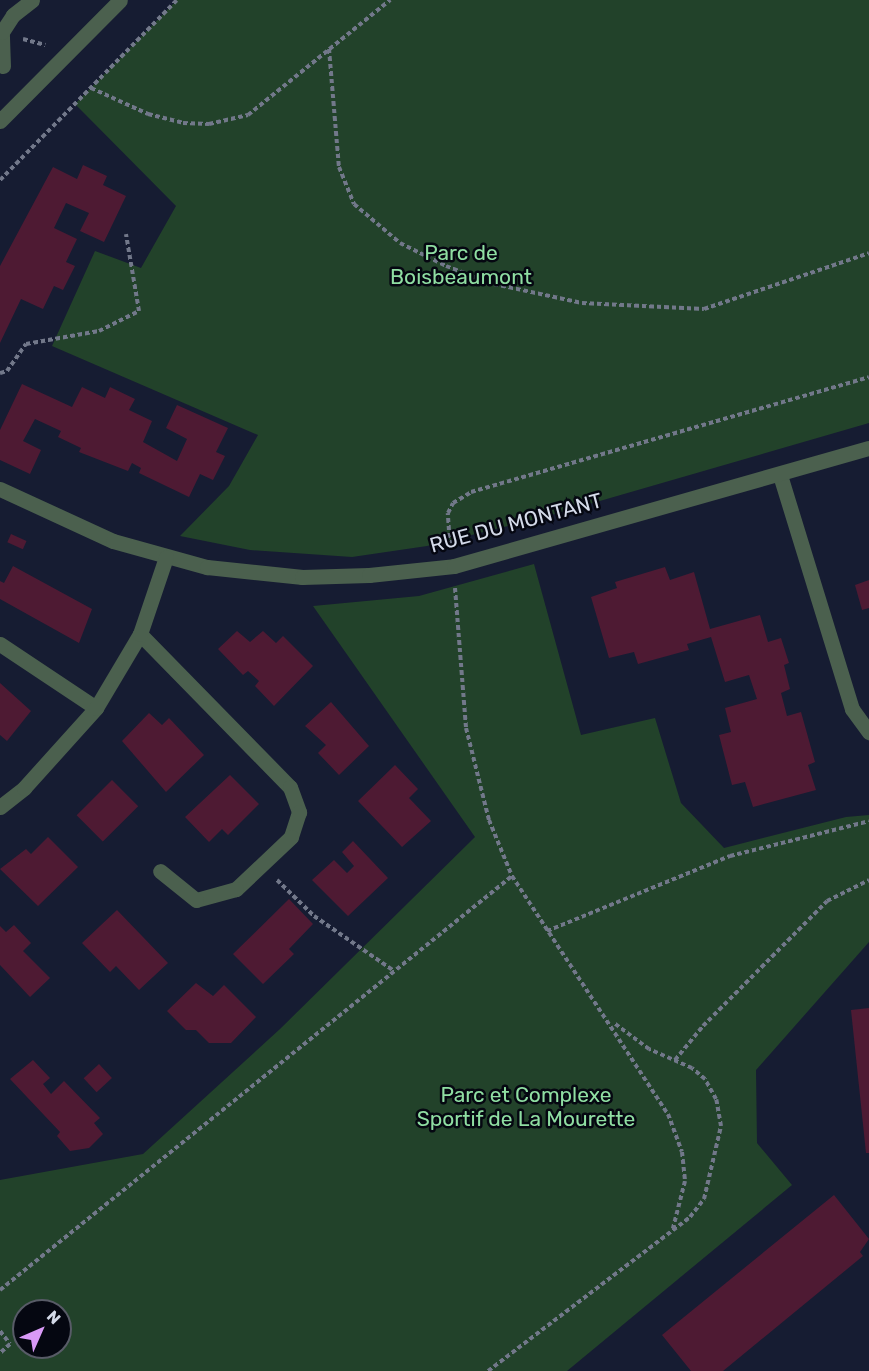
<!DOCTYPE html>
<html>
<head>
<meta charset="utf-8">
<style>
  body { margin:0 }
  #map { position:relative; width:869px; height:1371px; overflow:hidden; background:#161c32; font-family:Rubik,sans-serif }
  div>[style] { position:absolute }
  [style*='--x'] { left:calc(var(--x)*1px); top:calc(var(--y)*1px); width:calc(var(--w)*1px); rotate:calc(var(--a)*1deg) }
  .green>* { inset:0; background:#22422a }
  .building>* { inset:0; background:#4e1a33; transform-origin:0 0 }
  .path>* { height:4px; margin-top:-2px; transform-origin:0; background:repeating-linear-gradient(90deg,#72788a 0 4.5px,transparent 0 7.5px) }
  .service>* { height:15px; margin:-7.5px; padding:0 7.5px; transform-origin:7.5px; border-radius:7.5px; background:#4b604e }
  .minor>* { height:15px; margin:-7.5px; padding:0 7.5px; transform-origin:7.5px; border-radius:7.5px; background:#4b604e }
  span { translate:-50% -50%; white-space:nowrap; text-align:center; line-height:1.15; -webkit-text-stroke:5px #050711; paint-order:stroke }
  .park-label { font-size:21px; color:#8fdea2 }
  .street-label { font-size:21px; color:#d4dae9 }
  .north { position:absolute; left:12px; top:1299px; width:60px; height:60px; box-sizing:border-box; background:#050711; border:2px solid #585b67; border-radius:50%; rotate:45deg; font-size:16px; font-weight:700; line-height:24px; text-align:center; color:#d4dae9 }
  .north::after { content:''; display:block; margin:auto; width:21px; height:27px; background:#d99af7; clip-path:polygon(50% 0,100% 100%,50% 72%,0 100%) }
</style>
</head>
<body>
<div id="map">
  <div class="green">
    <div style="clip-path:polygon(177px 0,869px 0,869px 423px,548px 516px,427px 546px,352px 557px,250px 550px,180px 536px,229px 486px,258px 435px,52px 346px,95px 251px,141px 268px,176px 206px,75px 104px)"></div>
    <div style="clip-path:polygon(evenodd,534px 564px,581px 735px,655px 718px,681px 803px,724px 848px,846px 817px,869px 815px,869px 942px,756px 1070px,757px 1143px,792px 1185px,567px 1371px,0 1371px,0 1180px,143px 1154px,280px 1029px,475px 837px,313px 606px,419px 596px,534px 564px,24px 1311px,60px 1311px,60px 1347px,24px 1347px,24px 1311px)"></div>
  </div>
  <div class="building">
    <div style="clip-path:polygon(83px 165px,107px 176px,103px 185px,126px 196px,104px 242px,80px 231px,89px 213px,66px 203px,54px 228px,77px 239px,66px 262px,75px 266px,63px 290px,54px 286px,43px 309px,21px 299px,0 343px,0 266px,53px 167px,77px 179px)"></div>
    <div style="clip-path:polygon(22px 384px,72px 407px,82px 387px,105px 398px,110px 387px,135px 399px,129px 410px,152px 421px,143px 442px,177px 461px,187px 439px,166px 428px,177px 405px,228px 428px,216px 452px,225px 456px,213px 480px,200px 474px,189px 497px,139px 473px,141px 468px,132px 463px,128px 471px,79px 452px,81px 448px,58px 437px,61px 431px,35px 419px,23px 441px,41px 450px,30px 474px,0 460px,0 430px)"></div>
    <div style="left:11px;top:534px;width:17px;height:9px;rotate:24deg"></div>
    <div style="clip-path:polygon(13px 566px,92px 609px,79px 643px,0 599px,0 581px,4px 583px)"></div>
    <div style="clip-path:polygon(665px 567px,670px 580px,694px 572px,710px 629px,760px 615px,768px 642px,781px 638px,789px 663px,784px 665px,790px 689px,781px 693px,787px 716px,801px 712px,815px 762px,808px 765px,816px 790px,753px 807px,745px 782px,732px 785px,719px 735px,731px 732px,725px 708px,757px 699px,749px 675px,725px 682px,711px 637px,687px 644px,689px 650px,638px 664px,634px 652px,609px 658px,591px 597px,617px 588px,615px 582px)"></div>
    <div style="clip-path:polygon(869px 580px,869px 608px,862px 610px,855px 585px)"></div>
    <div style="clip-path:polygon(237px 631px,250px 642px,263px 631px,276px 643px,283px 636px,313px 666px,274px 706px,255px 686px,259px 681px,248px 671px,243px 675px,218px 649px)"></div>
    <div style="clip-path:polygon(0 683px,31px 711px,7px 741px,0 735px)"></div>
    <div style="clip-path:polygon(331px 702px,369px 746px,339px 775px,318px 753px,326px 745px,305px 726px)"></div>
    <div style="clip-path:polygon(149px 713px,162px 725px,169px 718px,204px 755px,166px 792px,122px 741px)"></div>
    <div style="clip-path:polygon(395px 765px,418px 789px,409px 798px,431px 821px,402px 847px,358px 801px)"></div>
    <div style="clip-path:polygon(230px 775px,259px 804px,228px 835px,222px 829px,209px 842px,185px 817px)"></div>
    <div style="left:112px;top:780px;width:37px;height:50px;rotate:45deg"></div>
    <div style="clip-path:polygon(48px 837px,78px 867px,38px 906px,0 869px,26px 849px,31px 854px)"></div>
    <div style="clip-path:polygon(353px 841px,388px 878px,348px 916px,312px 880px,334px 860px,347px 873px,354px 866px,342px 852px)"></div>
    <div style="clip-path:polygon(289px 899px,313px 924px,289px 949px,294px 954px,263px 984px,233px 954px)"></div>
    <div style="clip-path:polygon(117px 910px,168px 963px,139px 990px,116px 966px,110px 972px,82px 943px)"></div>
    <div style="clip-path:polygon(14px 925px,31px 943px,23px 951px,50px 978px,30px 997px,0 965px,0 926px,6px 932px)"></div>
    <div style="clip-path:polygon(196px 983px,213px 996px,224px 985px,256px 1017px,231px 1043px,209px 1043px,196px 1030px,186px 1030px,167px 1011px)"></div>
    <div style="clip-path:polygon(869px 1008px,869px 1153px,866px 1153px,851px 1010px)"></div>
    <div style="clip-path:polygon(33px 1060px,50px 1078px,43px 1084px,51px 1094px,64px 1081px,100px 1118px,94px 1123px,103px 1134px,89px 1148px,70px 1151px,57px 1136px,60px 1132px,10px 1079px)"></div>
    <div style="left:99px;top:1064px;width:19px;height:21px;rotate:47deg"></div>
    <div style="clip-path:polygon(834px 1195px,869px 1239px,860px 1252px,863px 1256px,723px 1371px,691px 1371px,662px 1335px)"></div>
  </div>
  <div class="path">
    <div style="--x:23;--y:39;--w:23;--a:15"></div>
    <div style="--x:329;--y:49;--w:118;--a:85.2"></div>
    <div style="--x:339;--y:167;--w:40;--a:68"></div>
    <div style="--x:354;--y:204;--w:60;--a:40.3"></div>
    <div style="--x:400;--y:243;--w:51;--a:26.6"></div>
    <div style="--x:446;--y:266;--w:51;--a:20.6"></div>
    <div style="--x:494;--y:284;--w:90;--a:12.2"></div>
    <div style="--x:582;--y:303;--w:122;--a:2.8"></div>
    <div style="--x:704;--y:309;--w:174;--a:-18.7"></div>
    <div style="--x:91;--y:88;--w:63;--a:24.5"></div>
    <div style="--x:148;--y:114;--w:36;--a:14"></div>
    <div style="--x:183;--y:123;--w:26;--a:2"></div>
    <div style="--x:209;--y:124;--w:40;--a:-13"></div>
    <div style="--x:248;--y:115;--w:183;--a:-39"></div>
    <div style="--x:0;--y:180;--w:252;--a:-45.5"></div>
    <div style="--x:0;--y:373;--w:7;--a:-16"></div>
    <div style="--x:7;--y:371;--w:33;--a:-55"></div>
    <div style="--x:26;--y:344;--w:74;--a:-10.1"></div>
    <div style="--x:99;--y:331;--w:45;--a:-26.6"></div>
    <div style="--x:139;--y:311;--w:78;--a:-99.6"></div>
    <div style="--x:450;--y:545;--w:32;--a:-94"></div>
    <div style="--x:448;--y:513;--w:11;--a:-63"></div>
    <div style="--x:453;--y:503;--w:21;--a:-31"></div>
    <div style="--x:471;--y:492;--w:414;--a:-16.1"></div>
    <div style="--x:455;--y:588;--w:140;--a:85.5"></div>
    <div style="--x:466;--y:728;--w:95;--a:76"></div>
    <div style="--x:489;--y:820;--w:61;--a:67.7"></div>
    <div style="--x:512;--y:876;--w:285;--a:56.8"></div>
    <div style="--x:668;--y:1114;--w:40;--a:69.8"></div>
    <div style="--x:682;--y:1152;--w:29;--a:84"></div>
    <div style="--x:685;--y:1181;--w:49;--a:104.3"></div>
    <div style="--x:277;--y:880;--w:52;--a:44.2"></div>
    <div style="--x:314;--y:916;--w:97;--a:34.5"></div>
    <div style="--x:547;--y:931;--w:198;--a:-22.3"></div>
    <div style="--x:730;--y:856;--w:143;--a:-14.1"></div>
    <div style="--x:675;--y:1060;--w:44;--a:-50.5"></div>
    <div style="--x:703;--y:1026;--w:176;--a:-45.2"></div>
    <div style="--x:827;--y:901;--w:47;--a:-26.6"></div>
    <div style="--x:0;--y:1290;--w:658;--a:-38.96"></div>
    <div style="--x:0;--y:1331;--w:16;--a:52"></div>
    <div style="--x:10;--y:1344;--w:13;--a:138"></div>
    <div style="--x:488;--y:1371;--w:254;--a:-37.3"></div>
    <div style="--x:690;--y:1217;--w:23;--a:-52"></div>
    <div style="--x:704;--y:1199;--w:75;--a:-76.9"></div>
    <div style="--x:721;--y:1126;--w:27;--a:-100"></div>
    <div style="--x:716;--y:1099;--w:23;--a:-119"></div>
    <div style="--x:705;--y:1079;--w:17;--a:-140"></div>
    <div style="--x:692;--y:1068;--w:47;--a:-156.2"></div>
    <div style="--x:649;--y:1049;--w:44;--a:-143.4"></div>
  </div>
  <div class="service">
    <div style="--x:3;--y:66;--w:34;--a:-92"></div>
    <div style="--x:2;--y:32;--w:20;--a:-57"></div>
    <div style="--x:13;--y:15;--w:24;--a:-38"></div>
  </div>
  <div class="minor">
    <div style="--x:0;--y:121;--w:170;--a:-45.2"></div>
    <div style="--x:780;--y:475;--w:245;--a:72.9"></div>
    <div style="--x:852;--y:709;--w:29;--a:54"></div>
    <div style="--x:0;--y:489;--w:124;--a:24.7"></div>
    <div style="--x:113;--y:541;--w:98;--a:15.5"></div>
    <div style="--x:207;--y:567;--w:96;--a:6"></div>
    <div style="--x:302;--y:577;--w:67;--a:-1.7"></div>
    <div style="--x:369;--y:575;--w:85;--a:-6"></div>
    <div style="--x:454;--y:566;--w:431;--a:-15.9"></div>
    <div style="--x:140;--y:634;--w:214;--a:45.6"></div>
    <div style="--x:290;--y:787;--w:27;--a:70"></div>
    <div style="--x:299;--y:812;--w:26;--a:108"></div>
    <div style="--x:291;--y:837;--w:76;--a:136.6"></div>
    <div style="--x:236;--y:889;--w:41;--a:164.6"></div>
    <div style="--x:196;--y:900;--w:46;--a:-141.1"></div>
    <div style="--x:0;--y:644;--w:115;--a:33.7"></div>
    <div style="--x:0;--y:807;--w:31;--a:-38"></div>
    <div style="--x:24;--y:788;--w:108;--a:-48"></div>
    <div style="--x:96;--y:708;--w:86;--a:-59.3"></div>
    <div style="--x:140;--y:634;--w:81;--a:-71.3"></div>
  </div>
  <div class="park-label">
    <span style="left:461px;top:265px">Parc de<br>Boisbeaumont</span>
    <span style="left:526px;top:1107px">Parc et Complexe<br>Sportif de La Mourette</span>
  </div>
  <div class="street-label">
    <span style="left:516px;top:523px;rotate:-15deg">RUE DU MONTANT</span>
  </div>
  <div class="north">N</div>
</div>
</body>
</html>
